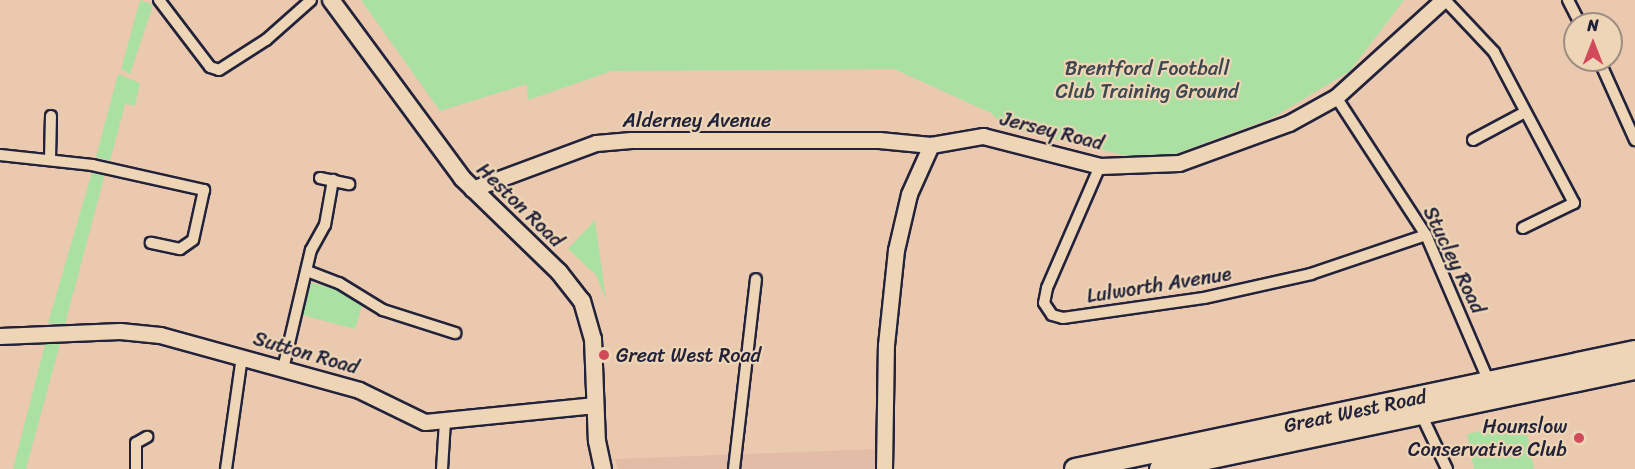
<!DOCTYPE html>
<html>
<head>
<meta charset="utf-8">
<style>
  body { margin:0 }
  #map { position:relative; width:1635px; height:469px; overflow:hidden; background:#ebc9af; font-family:Sriracha,sans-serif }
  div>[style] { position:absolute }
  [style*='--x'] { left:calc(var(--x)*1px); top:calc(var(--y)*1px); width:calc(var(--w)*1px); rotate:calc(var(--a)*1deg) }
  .built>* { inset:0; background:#e3bca7 }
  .green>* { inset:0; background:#abe0a3 }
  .roads { filter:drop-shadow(2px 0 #22223b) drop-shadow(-2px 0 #22223b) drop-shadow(0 2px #22223b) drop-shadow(0 -2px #22223b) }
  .street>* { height:10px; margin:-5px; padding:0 5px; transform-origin:5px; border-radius:5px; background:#edd5b5 }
  .secondary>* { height:15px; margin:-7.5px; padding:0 7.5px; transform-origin:7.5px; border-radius:7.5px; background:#edd5b5 }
  .primary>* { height:16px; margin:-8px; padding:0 8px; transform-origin:8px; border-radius:8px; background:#edd5b5 }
  .highway>* { height:20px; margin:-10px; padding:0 10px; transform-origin:10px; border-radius:10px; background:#edd5b5 }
  .dots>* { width:16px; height:16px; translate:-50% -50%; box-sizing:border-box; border:3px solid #edd5b5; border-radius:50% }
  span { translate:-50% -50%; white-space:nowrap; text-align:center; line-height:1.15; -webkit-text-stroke:4.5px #edd5b5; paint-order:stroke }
  .park-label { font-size:20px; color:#3d4850 }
  .street-label { font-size:20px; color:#22223b }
  .poi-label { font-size:20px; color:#22223b }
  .left { translate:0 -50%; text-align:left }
  .right { translate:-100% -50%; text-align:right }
  .north { position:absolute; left:1563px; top:12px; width:60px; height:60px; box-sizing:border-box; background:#edd5b5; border:2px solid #9c8d84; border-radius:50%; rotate:0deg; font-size:16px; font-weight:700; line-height:24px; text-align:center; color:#22223b }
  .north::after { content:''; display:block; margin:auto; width:21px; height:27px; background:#d1495b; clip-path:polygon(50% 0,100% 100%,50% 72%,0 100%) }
</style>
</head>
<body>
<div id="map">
  <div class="built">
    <div style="clip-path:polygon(878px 449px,878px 469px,618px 469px,615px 459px)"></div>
  </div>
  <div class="green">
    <div style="clip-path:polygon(140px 0,153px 5px,130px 74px,121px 69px)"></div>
    <div style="clip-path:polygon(361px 0,1404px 0,1350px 71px,1272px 118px,1154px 162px,1006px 128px,991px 113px,894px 69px,612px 71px,528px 100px,527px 84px,440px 111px)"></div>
    <div style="clip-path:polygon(118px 74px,140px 83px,135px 106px,125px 104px,110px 161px,96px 157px)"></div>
    <div style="clip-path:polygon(92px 172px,105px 174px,65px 324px,48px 323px)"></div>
    <div style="clip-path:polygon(595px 220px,606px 300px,596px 275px,568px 249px)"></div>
    <div style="clip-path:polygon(309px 282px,335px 289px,362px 306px,355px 329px,302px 315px)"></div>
    <div style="clip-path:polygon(45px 344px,60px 344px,26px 469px,13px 469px)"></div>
    <div style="clip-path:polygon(1525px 422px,1534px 469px,1474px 469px,1467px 434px)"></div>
  </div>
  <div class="roads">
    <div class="street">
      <div style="--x:159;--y:0;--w:84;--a:52.7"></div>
      <div style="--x:210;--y:67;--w:9;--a:18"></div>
      <div style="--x:219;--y:70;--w:56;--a:-32.6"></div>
      <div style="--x:266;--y:40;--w:60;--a:-41.6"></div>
      <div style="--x:1445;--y:0;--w:71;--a:46.7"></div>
      <div style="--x:1494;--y:52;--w:171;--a:62.1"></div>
      <div style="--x:1574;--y:203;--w:57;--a:153.9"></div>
      <div style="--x:1568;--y:0;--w:27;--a:63"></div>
      <div style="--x:1599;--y:60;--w:88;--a:65.8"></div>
      <div style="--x:1336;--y:97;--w:165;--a:56.9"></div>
      <div style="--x:1426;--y:235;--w:162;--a:66.8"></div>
      <div style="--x:1473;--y:140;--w:59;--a:-28.3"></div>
      <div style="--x:0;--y:155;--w:93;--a:6.2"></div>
      <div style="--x:92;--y:165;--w:115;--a:12.6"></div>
      <div style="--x:204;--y:190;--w:51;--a:102.4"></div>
      <div style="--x:193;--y:240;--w:16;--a:145"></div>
      <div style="--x:180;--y:249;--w:30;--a:-168"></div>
      <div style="--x:50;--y:159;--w:43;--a:-88.7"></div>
      <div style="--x:1100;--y:166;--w:133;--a:113.5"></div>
      <div style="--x:1047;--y:288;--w:15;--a:101"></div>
      <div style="--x:1044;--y:303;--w:14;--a:56"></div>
      <div style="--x:1052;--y:315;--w:11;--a:15"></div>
      <div style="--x:1063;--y:318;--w:142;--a:-8.1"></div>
      <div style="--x:1204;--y:298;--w:110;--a:-12.6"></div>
      <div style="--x:1311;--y:274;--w:121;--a:-18.7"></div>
      <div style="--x:320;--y:178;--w:30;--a:12"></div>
      <div style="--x:307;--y:271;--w:34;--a:21"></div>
      <div style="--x:339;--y:283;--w:52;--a:31.5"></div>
      <div style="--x:383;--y:310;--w:76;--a:17.7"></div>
      <div style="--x:283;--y:369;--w:122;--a:-76.8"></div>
      <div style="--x:311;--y:250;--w:29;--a:-61"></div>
      <div style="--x:325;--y:225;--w:46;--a:-79.9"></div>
      <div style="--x:1421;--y:414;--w:61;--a:64.7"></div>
      <div style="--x:136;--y:469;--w:26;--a:-90"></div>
      <div style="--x:136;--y:443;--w:13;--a:-29"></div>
      <div style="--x:226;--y:469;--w:113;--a:-81.9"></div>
      <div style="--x:442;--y:469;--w:48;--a:-86.4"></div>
      <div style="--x:734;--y:469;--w:191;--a:-83.4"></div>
    </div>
    <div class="secondary">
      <div style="--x:472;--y:189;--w:132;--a:-20.4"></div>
      <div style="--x:596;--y:143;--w:35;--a:-5"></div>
      <div style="--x:631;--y:140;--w:248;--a:0"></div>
      <div style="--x:879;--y:140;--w:52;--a:5.5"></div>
      <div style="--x:0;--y:336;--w:120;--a:-2.4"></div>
      <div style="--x:120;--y:331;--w:40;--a:5.7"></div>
      <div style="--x:160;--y:335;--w:206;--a:15.4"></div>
      <div style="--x:359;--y:390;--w:73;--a:25.9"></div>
      <div style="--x:425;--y:422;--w:171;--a:-5.7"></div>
      <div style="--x:884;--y:469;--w:124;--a:-89.1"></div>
      <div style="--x:886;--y:345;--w:96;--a:-84"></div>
      <div style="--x:896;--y:250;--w:57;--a:-76.9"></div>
      <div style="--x:909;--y:194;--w:54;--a:-65.8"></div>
      <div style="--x:931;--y:145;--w:53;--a:-9.8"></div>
      <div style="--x:983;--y:136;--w:121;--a:14.4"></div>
      <div style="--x:1100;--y:166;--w:79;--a:-2.2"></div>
      <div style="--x:1179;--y:163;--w:117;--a:-20"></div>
      <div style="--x:1289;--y:123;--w:54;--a:-29"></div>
      <div style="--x:1336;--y:97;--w:144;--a:-42.2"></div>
    </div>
    <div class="primary">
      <div style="--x:331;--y:0;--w:221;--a:53.6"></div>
      <div style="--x:462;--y:178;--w:135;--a:44.1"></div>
      <div style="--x:559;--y:272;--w:37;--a:52"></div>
      <div style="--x:582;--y:301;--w:40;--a:74"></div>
      <div style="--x:593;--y:339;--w:102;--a:87.8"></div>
      <div style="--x:597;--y:441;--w:29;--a:78"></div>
    </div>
    <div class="highway">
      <div style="--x:1075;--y:469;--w:572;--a:-11.9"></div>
      <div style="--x:1160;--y:469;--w:485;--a:-11.9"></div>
    </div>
  </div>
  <div class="dots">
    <div style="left:604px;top:355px;background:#d1495b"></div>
    <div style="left:1579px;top:438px;background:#d1495b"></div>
  </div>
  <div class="park-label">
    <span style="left:1147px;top:80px">Brentford Football<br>Club Training Ground</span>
  </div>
  <div class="street-label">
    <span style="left:697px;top:120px">Alderney Avenue</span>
    <span style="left:1052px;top:131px;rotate:14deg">Jersey Road</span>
    <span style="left:520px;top:205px;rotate:44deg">Heston Road</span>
    <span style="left:1454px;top:260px;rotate:64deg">Stucley Road</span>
    <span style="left:1159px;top:285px;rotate:-9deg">Lulworth Avenue</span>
    <span style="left:306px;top:353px;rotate:16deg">Sutton Road</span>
    <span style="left:1355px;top:411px;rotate:-12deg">Great West Road</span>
  </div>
  <div class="poi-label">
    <span class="left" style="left:616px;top:355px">Great West Road</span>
    <span class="right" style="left:1567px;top:438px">Hounslow<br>Conservative Club</span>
  </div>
  <div class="north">N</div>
</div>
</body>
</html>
